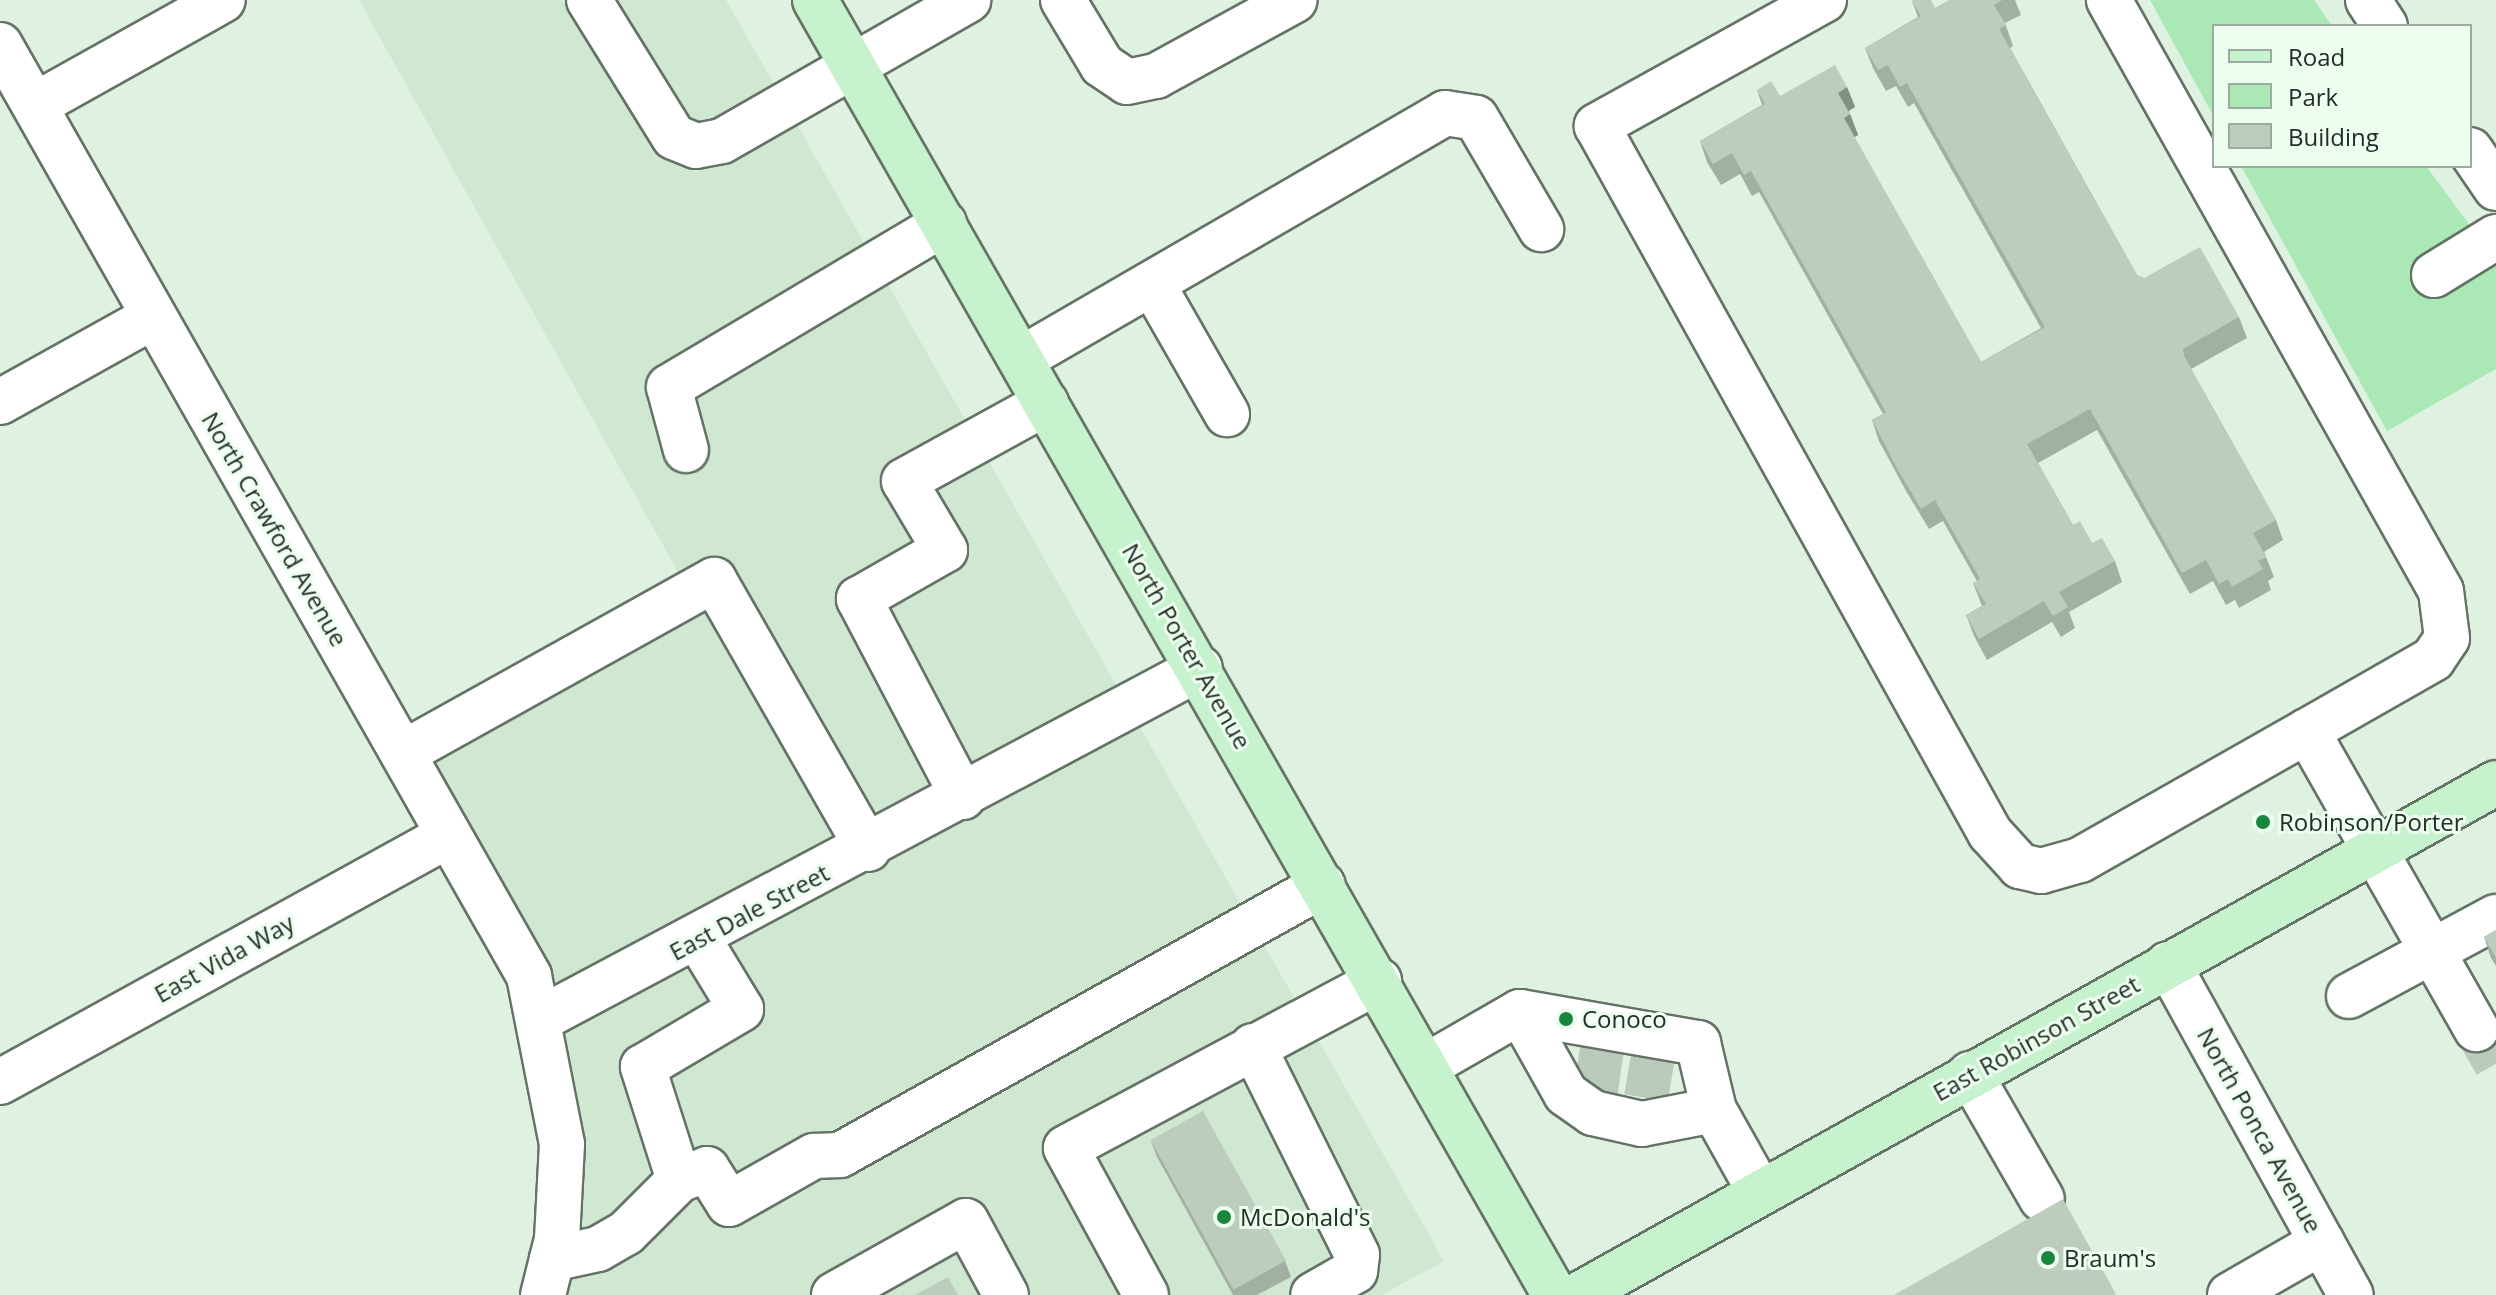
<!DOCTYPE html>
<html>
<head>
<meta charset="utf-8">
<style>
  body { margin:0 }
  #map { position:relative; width:2496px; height:1295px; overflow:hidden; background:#dff1e1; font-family:"Open Sans",sans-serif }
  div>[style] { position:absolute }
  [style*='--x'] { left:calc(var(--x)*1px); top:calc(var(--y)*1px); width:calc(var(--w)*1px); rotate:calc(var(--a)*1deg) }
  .built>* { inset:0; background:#d0e7d2 }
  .green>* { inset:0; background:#aae8b5 }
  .minor-tunnel>* { height:44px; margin-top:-22px; transform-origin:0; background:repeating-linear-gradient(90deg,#bacabc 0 44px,transparent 0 66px) }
  .roads { filter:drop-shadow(2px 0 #647366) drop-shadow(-2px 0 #647366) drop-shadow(0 2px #647366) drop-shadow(0 -2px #647366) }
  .minor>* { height:44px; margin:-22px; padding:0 22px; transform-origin:22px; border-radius:22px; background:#fff }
  .major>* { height:44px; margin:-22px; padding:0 22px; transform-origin:22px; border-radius:22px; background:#c7f2ce }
  .wall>* { inset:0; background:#a2b0a3 }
  .shaded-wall>* { inset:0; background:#849085 }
  .building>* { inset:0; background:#bccdbe; transform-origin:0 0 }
  .dots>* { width:22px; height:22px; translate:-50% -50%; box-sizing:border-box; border:4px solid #ecfeef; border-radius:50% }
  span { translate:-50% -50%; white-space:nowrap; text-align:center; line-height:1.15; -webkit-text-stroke:6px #ecfeef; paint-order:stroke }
  .street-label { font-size:24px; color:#262c26 }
  .poi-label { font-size:24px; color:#262c26 }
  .left { translate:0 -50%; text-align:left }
  .legend { position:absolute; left:2212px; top:24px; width:260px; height:144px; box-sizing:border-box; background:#ecfeef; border:2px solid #9daa9f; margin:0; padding:10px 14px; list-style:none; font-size:24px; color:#262c26 }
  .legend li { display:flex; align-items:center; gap:16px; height:40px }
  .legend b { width:40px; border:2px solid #9daa9f }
</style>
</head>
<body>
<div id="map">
  <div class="built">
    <div style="clip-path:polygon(359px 0,726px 0,1444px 1261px,1382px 1295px,551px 1295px,565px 1057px,414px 757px,693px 599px)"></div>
  </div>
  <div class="green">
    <div style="clip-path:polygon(2150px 0,2314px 0,2332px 26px,2214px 26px,2214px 117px)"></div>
    <div style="clip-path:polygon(2241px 166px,2426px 166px,2496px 261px,2496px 369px,2387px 431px)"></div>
  </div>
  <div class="minor-tunnel">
    <div style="--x:2476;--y:1029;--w:40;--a:60.3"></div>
    <div style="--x:1596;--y:1091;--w:43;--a:-82.1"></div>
    <div style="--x:1646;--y:1098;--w:43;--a:-80.5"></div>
  </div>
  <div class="roads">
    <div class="minor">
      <div style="--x:589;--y:0;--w:161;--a:58.2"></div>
      <div style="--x:674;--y:137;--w:24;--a:22"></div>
      <div style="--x:696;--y:146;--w:26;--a:-11"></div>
      <div style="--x:722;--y:141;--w:284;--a:-29.8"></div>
      <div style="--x:1063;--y:0;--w:76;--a:59"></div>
      <div style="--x:1102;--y:65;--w:30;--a:34"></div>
      <div style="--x:1127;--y:82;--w:30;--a:-12"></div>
      <div style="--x:1156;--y:76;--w:158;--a:-28.7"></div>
      <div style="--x:1824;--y:0;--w:260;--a:151"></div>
      <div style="--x:1597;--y:126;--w:809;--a:60.93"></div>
      <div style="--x:1990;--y:833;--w:45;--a:47.7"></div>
      <div style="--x:2020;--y:866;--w:22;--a:13"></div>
      <div style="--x:2041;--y:871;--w:41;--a:-15.8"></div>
      <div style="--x:2080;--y:860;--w:261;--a:-29.6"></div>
      <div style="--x:2307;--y:731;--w:145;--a:-29.7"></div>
      <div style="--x:2433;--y:659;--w:25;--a:-56"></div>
      <div style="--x:2447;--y:638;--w:47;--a:-97.3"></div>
      <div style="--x:2441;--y:591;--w:678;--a:-119.33"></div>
      <div style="--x:2368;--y:0;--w:31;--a:57"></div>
      <div style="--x:0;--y:45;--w:1071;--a:60.39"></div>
      <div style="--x:529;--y:976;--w:171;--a:78.9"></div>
      <div style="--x:562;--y:1144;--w:95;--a:93"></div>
      <div style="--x:557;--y:1239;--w:58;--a:104"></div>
      <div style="--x:35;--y:105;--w:215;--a:-29.2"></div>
      <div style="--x:2470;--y:150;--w:46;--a:55.6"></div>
      <div style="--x:2434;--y:275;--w:73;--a:-31.5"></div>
      <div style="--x:1153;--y:285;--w:149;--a:60.2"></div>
      <div style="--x:1021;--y:359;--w:490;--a:-30.1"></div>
      <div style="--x:1445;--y:113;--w:31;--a:9"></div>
      <div style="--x:1476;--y:118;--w:129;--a:59.6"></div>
      <div style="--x:0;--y:402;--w:173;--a:-29.1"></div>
      <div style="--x:686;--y:450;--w:65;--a:-105.1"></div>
      <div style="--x:669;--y:387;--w:320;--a:-30.7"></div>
      <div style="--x:2307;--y:731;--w:343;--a:60.4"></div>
      <div style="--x:403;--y:753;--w:356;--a:-29.1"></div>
      <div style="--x:714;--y:580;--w:310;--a:60.2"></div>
      <div style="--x:963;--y:797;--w:224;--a:-117.7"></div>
      <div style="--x:859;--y:599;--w:99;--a:-29.7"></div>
      <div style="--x:945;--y:550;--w:80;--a:-120.7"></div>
      <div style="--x:904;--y:481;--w:162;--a:-28.8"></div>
      <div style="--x:2168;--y:964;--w:378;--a:61.1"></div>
      <div style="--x:2349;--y:996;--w:167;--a:-28.3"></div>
      <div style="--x:1520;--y:1012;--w:181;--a:9.9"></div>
      <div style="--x:1698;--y:1043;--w:69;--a:76.6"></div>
      <div style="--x:542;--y:1018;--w:745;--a:-28.01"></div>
      <div style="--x:1253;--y:1046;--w:233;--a:63.5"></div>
      <div style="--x:1357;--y:1255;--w:16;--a:97"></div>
      <div style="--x:1355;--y:1271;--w:48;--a:150.3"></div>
      <div style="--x:1426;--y:1066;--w:108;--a:-29.9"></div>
      <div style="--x:1520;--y:1012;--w:94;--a:60.7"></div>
      <div style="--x:1566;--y:1094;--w:33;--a:35"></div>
      <div style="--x:1593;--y:1113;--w:50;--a:12.7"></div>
      <div style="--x:1642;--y:1124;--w:73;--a:-11"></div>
      <div style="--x:1714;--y:1110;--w:94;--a:60.7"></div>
      <div style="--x:1970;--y:1074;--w:144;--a:60.1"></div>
      <div style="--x:0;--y:1082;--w:512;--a:-28.82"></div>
      <div style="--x:679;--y:1180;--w:30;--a:-21"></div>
      <div style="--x:707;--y:1169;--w:41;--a:57.8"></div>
      <div style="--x:729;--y:1204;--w:98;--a:-29.5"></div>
      <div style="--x:814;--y:1156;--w:26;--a:-2"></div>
      <div style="--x:840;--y:1155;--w:553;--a:-29.21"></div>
      <div style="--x:552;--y:1259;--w:47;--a:-12.3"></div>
      <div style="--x:598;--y:1249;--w:32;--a:-30"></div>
      <div style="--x:626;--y:1233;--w:75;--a:-45"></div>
      <div style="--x:679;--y:1180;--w:119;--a:-107.7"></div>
      <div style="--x:643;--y:1067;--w:114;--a:-30.6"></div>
      <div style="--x:741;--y:1009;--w:81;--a:-121.3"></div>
      <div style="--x:834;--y:1295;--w:151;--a:-29.3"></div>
      <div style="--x:966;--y:1221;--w:84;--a:61.6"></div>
      <div style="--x:1146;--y:1295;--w:167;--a:-118.6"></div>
      <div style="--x:1066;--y:1148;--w:355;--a:-28.1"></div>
      <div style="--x:2230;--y:1295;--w:106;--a:-29.9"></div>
    </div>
    <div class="major">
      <div style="--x:815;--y:0;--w:1492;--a:60.26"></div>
      <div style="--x:1578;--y:1295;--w:1051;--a:-29.15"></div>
    </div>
  </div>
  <div class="wall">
    <div style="clip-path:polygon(1950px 0,2015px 0,2021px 15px,2005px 23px,2013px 46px,2010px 48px,2137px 275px,2144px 278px,2239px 317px,2247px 338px,2191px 369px,2276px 520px,2283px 540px,2264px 552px,2274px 577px,2268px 581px,2271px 590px,2239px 608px,2235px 600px,2226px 605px,2213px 581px,2190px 594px,2097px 430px,2038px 463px,2073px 525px,2092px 543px,2115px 561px,2122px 582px,2069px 612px,2075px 628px,2061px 637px,2052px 622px,1987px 660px,1974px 636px,1966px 615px,1982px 606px,1973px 583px,1977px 581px,1943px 521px,1929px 529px,1906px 491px,1879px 441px,1872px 420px,1883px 414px,1759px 192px,1752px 196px,1740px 174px,1721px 185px,1707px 162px,1700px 141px,1762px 105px,1757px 90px,1780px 96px,1847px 87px,1855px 107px,1849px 111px,1858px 135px,1854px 137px,1981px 362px,2041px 328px,1914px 103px,1908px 107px,1896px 86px,1886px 91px,1873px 68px,1865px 48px,1918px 17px,1912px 1px,1935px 8px)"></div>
    <div style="clip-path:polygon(2496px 930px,2496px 966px,2491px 958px,2484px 937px)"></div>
    <div style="clip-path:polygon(1151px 1141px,1285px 1261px,1291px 1277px,1257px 1295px,1233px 1295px,1157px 1157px)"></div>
  </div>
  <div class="shaded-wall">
    <div style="clip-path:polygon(1847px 87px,1855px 107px,1845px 113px,1838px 93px)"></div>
    <div style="clip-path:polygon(1850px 114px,1858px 135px,1851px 139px,1844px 118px)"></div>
  </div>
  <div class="building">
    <div style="clip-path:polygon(1914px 0,1931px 0,1935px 8px,1950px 0,2002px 0,1994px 5px,2006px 25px,1999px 29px,2137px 275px,2144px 278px,2200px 247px,2239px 317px,2183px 349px,2184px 356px,2276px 520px,2253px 533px,2266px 557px,2258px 561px,2263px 569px,2232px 587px,2228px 579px,2219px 584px,2206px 560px,2182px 573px,2090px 409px,2027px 444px,2073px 525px,2080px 521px,2092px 543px,2102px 538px,2115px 561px,2059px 592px,2068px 607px,2053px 616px,2044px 601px,1979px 639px,1966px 615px,1986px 604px,1973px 583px,1980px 579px,1935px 500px,1921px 509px,1898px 470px,1872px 420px,1886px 412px,1839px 328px,1751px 171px,1744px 175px,1732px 153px,1713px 164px,1700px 141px,1765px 104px,1757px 90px,1771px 81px,1780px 96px,1835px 65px,1847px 87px,1838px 93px,1850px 114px,1844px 118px,1981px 362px,2045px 327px,1907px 83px,1900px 87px,1888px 65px,1878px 70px,1865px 48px,1921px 16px,1912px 1px)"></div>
    <div style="clip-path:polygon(2496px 930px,2496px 958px,2484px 937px)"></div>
    <div style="left:1203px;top:1111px;width:171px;height:60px;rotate:61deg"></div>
    <div style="clip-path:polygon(2063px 1199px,2116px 1294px,2114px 1295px,1894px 1295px)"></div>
    <div style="clip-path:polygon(948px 1277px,958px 1295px,915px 1295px)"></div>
  </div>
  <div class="dots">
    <div style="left:2263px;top:822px;background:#18863d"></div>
    <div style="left:1566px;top:1019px;background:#18863d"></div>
    <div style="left:1224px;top:1217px;background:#18863d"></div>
    <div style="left:2048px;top:1258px;background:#18863d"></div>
  </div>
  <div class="street-label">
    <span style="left:275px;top:529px;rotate:60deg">North Crawford Avenue</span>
    <span style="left:1187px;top:646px;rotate:60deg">North Porter Avenue</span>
    <span style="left:749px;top:912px;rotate:-28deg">East Dale Street</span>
    <span style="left:224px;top:958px;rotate:-29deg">East Vida Way</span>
    <span style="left:2036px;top:1038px;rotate:-29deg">East Robinson Street</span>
    <span style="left:2260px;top:1130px;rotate:61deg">North Ponca Avenue</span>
  </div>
  <div class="poi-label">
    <span class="left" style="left:2279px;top:822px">Robinson/Porter</span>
    <span class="left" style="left:1582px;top:1019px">Conoco</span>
    <span class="left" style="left:1240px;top:1217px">McDonald's</span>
    <span class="left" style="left:2064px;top:1258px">Braum's</span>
  </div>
  <ul class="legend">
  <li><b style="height:10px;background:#c7f2ce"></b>Road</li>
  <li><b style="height:22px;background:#aae8b5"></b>Park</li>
  <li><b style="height:22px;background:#bccdbe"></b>Building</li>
  </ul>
</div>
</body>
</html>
